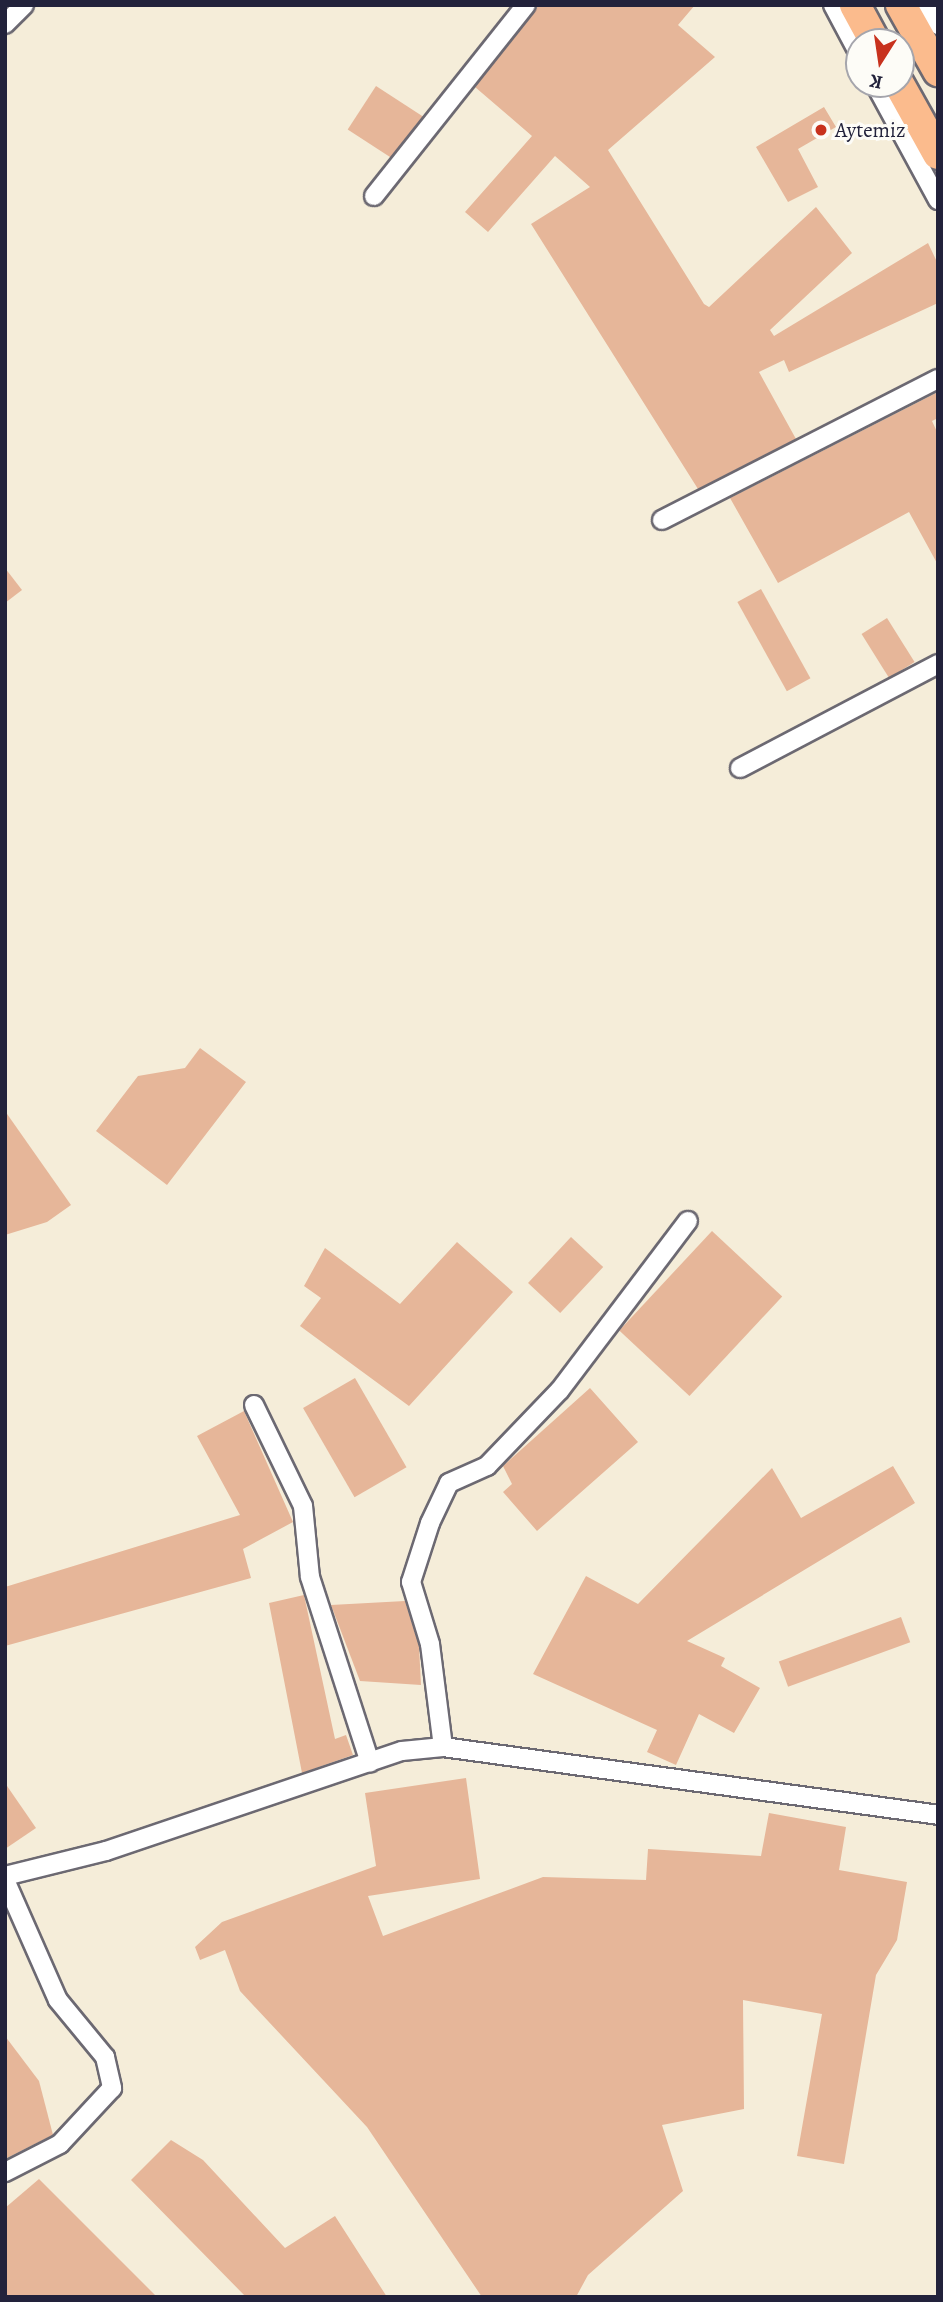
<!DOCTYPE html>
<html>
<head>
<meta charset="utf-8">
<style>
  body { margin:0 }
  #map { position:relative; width:943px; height:2302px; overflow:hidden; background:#f5edd9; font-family:Alegreya,serif }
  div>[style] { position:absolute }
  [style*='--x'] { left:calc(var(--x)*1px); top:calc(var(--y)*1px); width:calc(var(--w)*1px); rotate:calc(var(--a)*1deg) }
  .building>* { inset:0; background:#e6b699; transform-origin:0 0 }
  .roads { filter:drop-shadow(2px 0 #6c6972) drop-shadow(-2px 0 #6c6972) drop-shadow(0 2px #6c6972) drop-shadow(0 -2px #6c6972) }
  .minor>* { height:18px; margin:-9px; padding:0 9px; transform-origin:9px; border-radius:9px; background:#fff }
  .trunk>* { height:30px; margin:-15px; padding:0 15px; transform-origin:15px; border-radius:15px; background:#fbbb8d }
  .dots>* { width:19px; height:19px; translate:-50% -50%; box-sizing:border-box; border:4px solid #fdfcf7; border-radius:50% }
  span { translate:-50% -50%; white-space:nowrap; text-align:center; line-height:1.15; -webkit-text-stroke:6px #fdfcf7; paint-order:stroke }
  .poi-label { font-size:21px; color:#22223b }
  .left { translate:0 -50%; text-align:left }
  .frame { position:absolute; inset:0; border:7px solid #22223b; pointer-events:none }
  .north { position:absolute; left:845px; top:28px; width:70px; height:70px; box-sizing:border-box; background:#fdfcf7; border:2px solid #a5a5ac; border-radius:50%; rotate:192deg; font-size:19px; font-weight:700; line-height:28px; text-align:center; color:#22223b }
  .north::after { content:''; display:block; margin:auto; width:24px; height:32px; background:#c8321e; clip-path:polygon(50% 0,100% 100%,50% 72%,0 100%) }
</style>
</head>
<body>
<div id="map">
  <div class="building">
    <div style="clip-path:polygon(539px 5px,695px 5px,678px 25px,715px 57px,608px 150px,704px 304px,709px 307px,816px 207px,852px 253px,770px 330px,774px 336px,928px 243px,938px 264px,938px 303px,789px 372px,784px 360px,759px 372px,796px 439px,698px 489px,531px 224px,590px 187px,555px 156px,488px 232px,465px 212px,532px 136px,475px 87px)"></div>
    <div style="left:376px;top:86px;width:56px;height:52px;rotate:33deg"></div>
    <div style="clip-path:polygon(824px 107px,836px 127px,798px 149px,818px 187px,788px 202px,756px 147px)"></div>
    <div style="clip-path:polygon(938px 392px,938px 418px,932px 421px,938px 434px,938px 565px,909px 512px,778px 583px,730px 498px)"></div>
    <div style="clip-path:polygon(5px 568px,22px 590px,5px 603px)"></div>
    <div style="left:761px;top:589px;width:102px;height:27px;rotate:61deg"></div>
    <div style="left:887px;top:618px;width:52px;height:30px;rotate:58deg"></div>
    <div style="clip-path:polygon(200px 1048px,246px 1082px,167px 1185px,96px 1131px,138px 1076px,185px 1068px)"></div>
    <div style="clip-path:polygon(5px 1111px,71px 1205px,47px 1222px,5px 1235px)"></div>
    <div style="left:712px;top:1231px;width:96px;height:136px;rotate:43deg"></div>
    <div style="left:571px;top:1237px;width:44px;height:63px;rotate:43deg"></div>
    <div style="clip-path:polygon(457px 1242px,513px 1292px,409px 1406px,300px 1326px,321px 1298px,304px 1286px,325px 1248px,400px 1304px)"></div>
    <div style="left:355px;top:1378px;width:103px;height:60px;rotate:60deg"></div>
    <div style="clip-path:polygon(590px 1388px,638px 1442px,537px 1531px,503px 1492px,512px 1484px,503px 1466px)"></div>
    <div style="clip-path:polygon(244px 1411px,293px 1522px,243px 1549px,251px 1578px,5px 1646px,5px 1587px,240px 1515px,197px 1436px)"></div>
    <div style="clip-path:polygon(893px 1466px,915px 1503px,687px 1641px,725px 1658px,721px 1666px,760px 1688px,734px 1733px,699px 1714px,676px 1765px,647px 1752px,657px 1730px,533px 1674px,586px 1576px,638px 1604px,772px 1468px,801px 1518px)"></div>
    <div style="clip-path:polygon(304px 1595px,335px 1739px,346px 1735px,353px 1755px,302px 1773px,269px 1603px)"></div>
    <div style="clip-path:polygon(405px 1601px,419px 1646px,421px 1685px,360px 1681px,331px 1605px)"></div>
    <div style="left:901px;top:1617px;width:27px;height:130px;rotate:70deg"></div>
    <div style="clip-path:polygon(466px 1778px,480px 1879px,368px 1896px,383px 1936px,543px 1877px,646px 1880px,648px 1849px,761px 1856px,769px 1813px,846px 1827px,839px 1870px,907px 1882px,897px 1940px,876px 1975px,844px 2164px,797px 2156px,822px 2014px,743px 2000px,744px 2109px,662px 2125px,683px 2191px,588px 2275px,576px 2297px,482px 2297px,367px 2127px,240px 1991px,225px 1950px,200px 1960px,195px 1947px,222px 1922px,376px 1866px,365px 1793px)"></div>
    <div style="clip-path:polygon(5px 1783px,36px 1828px,5px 1849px)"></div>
    <div style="clip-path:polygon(5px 2036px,39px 2081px,53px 2135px,5px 2159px)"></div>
    <div style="clip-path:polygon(171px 2140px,203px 2160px,285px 2248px,335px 2216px,387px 2297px,246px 2297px,131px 2180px)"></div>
    <div style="clip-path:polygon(39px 2179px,157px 2297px,5px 2297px,5px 2208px)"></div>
  </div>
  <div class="roads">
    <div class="minor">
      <div style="--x:833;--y:5;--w:55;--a:62"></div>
      <div style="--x:927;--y:5;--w:23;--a:61"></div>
      <div style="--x:5;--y:24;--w:27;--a:-45"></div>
      <div style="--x:875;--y:84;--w:132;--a:61.5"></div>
      <div style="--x:374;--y:196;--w:244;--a:-51.5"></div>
      <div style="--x:662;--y:520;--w:310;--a:-27.1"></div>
      <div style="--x:740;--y:768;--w:224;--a:-27.7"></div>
      <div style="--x:254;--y:1405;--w:112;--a:64.1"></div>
      <div style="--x:303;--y:1506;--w:71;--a:84.4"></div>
      <div style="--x:310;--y:1577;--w:195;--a:72.1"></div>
      <div style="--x:443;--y:1747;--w:104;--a:-97.2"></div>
      <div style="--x:430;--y:1644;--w:65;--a:-107"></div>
      <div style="--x:411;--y:1582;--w:62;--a:-72.1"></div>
      <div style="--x:430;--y:1523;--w:44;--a:-64.6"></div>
      <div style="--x:449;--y:1483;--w:42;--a:-24.1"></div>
      <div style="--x:487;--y:1466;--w:105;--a:-46.2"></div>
      <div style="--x:560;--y:1390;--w:212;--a:-52.9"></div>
      <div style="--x:5;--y:1876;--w:104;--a:-13.9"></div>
      <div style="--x:106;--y:1851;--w:312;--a:-18.7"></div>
      <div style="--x:402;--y:1751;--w:41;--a:-5.6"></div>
      <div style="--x:443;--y:1747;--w:500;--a:7.8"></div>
      <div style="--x:5;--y:1880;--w:131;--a:66.2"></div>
      <div style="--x:58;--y:2000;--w:74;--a:50.5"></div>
      <div style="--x:105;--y:2057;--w:32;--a:77"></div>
      <div style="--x:112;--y:2088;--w:76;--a:132.9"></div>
      <div style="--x:60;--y:2144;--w:62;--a:153"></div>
    </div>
    <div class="trunk">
      <div style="--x:855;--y:5;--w:42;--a:61.6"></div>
      <div style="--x:901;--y:5;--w:76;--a:60.7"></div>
      <div style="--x:899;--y:84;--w:80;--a:60.9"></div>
    </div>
  </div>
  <div class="dots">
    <div style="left:821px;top:130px;background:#c8321e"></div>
  </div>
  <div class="poi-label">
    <span class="left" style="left:835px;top:130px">Aytemiz</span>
  </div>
  <div class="frame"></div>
  <div class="north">K</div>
</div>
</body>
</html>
